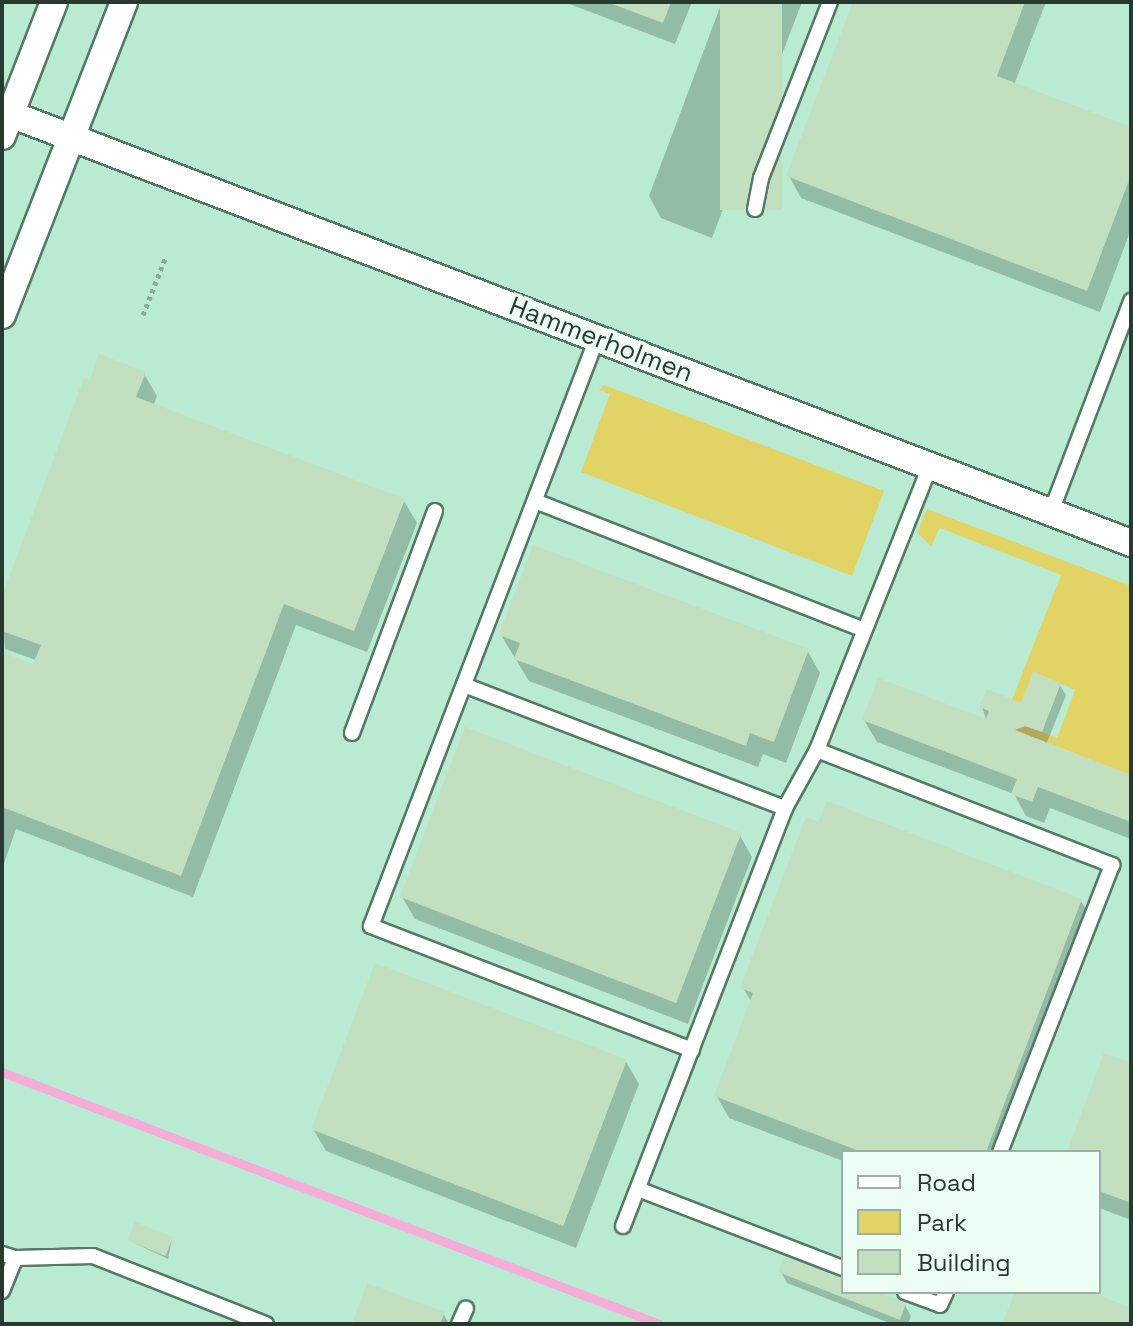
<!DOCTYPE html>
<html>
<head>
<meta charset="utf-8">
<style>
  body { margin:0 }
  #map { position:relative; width:1133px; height:1326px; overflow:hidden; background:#cbf7e1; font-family:"Space Grotesk",sans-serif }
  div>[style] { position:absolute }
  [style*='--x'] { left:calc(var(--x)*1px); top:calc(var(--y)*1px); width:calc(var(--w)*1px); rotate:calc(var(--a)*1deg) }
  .built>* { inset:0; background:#b8ebd1 }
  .green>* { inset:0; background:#e1d465 }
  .shadow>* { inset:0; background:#0003 }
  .stream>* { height:9px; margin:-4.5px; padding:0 4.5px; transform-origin:4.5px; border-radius:4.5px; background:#f6add8 }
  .building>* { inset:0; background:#c2dfbf; transform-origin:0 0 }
  .path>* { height:5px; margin-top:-2.5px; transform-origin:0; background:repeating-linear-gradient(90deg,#89aa99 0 4px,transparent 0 8px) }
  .roads { filter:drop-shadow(2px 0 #537a67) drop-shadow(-2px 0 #537a67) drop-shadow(0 2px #537a67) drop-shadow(0 -2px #537a67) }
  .lane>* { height:14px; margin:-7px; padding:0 7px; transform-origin:7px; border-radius:7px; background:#fff }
  .street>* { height:26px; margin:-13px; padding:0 13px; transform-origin:13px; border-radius:13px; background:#fff }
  span { translate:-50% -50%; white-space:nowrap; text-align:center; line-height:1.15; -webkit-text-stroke:7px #ecfdf4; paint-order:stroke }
  .street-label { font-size:26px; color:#283930 }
  .frame { position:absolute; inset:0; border:4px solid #283930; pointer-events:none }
  .legend { position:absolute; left:841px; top:1150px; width:260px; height:144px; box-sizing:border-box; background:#ecfdf4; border:2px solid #9eafa6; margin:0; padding:10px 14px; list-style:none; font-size:24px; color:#283930 }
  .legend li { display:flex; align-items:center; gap:16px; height:40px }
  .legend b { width:40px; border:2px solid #9eafa6 }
</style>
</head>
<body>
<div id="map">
  <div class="built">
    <div style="clip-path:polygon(evenodd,2px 2px,1131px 2px,1131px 1324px,2px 1324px,2px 2px,843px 1152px,1099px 1152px,1099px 1292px,843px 1292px,843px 1152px)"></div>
  </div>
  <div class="green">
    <div style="clip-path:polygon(604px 385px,884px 491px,852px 576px,581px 472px,610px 394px,599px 390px)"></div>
    <div style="clip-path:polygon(927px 509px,1131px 586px,1131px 775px,1015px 730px,1025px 726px,1057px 738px,1075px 690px,1034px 672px,1021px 703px,1012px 700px,1061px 575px,940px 528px,931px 546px,917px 533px)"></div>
  </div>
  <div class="shadow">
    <div style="clip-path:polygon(564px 2px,692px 2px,675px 44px)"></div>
    <div style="clip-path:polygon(722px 2px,802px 2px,712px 238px,661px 218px,649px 196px)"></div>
    <div style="clip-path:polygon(855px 2px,1046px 2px,1014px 85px,1131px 129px,1131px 229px,1100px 312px,801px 198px,789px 176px)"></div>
    <div style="clip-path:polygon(144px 374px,157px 396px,153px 406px,404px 501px,417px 523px,367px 652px,296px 625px,193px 897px,16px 829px,2px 869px,2px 654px,34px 667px,36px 660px,5px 649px,2px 602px,91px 382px)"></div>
    <div style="clip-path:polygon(501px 635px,807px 650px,820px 673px,786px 763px,763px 754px,758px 767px,529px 681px)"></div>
    <div style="clip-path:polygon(1059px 684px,1066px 695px,1046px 745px,1131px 777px,1131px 839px,1050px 808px,1044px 823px,1026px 816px,1014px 794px,877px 742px,864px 720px,987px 722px,982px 707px,1022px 706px)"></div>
    <div style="clip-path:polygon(739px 834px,752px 857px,688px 1024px,415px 919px,402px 897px)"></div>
    <div style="clip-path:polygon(1081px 901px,1094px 923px,1006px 1152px,843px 1152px,843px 1161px,729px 1118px,716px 1095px,752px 1003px,743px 988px)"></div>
    <div style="clip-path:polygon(626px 1062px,639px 1084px,576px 1248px,326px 1151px,313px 1129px)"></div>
    <div style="clip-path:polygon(1131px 1065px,1131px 1220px,1099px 1208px,1099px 1152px,1069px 1152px)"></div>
    <div style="clip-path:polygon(172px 1239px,168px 1259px,130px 1241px)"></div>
    <div style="clip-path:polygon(781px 1272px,843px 1281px,843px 1292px,872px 1292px,905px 1305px,911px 1316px,908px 1324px,892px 1324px,787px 1283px)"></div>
    <div style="clip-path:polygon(443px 1313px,449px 1324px,354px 1324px)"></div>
  </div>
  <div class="stream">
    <div style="--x:2;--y:1072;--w:704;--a:20.98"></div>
  </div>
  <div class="building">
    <div style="clip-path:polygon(607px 2px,671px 2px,663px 23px)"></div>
    <div style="left:720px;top:2px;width:62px;height:208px"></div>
    <div style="clip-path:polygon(853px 2px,1025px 2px,997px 76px,1131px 127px,1131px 175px,1087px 291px,786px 176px)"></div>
    <div style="clip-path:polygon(99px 354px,146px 372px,136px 397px,405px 499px,354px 631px,284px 604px,181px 876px,2px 807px,2px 652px,33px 664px,41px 645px,2px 631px,2px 596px,84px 378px,90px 380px)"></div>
    <div style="clip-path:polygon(533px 545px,809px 649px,774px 742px,750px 733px,746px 746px,514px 659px,520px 643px,499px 635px)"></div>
    <div style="clip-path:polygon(1033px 672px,1061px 683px,1042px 732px,1025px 726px,1015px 730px,1131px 775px,1131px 822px,1038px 787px,1032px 802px,1011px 794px,1017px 779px,862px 720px,878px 678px,986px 719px,989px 711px,979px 707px,987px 689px,1021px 703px)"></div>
    <div style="left:465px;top:727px;width:296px;height:182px;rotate:21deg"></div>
    <div style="clip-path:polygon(827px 801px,1082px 899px,986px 1152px,862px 1152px,714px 1096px,753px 993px,740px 988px,806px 817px,818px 822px)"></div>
    <div style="left:375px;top:963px;width:270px;height:178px;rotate:21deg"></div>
    <div style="clip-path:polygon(1104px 1053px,1131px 1063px,1131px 1203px,1099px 1191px,1099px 1152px,1067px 1152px)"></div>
    <div style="left:135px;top:1222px;width:41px;height:20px;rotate:22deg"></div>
    <div style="clip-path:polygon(785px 1256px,843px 1279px,843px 1292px,878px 1292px,906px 1303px,900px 1320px,778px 1272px)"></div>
    <div style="clip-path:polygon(367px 1283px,445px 1312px,440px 1324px,352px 1324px)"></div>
    <div style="clip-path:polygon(1015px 1292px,1091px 1292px,1131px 1308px,1131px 1324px,1002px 1324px)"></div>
  </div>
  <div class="path">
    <div style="--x:143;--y:315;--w:63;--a:-68.7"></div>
  </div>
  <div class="roads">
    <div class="lane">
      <div style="--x:755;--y:209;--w:32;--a:-79"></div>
      <div style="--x:761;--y:178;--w:189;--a:-68.6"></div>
      <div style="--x:597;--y:338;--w:630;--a:111.02"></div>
      <div style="--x:371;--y:926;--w:344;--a:21.1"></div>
      <div style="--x:535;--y:501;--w:353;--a:21.4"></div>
      <div style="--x:1051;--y:512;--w:226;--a:-69.2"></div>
      <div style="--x:464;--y:685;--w:344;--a:21"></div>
      <div style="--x:352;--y:733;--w:237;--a:-69.5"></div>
      <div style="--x:817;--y:750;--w:317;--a:21.3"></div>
      <div style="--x:1112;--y:865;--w:308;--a:111.3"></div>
      <div style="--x:638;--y:1189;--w:220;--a:21.1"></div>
      <div style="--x:623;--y:1226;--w:448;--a:-68.8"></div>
      <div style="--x:785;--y:808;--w:66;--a:-61.1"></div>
      <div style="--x:817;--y:750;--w:306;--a:-68.3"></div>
      <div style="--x:2;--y:1254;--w:14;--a:17"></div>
      <div style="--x:15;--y:1258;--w:78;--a:-1.5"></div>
      <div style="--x:93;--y:1256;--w:186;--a:21.5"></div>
      <div style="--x:2;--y:1291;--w:35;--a:-68"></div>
      <div style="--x:905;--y:1292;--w:37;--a:20"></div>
      <div style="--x:940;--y:1305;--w:14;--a:-65"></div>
      <div style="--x:459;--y:1324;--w:17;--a:-66"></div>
    </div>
    <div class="street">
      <div style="--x:10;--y:114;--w:1200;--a:20.94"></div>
      <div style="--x:2;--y:136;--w:144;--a:-68.8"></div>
      <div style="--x:2;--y:315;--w:336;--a:-68.7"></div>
    </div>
  </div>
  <div class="street-label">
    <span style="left:601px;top:340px;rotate:21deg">Hammerholmen</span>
  </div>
  <div class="frame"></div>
  <ul class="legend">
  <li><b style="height:10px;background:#fff"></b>Road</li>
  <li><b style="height:22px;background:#e1d465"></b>Park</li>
  <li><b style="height:22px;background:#c2dfbf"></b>Building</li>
  </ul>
</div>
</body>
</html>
